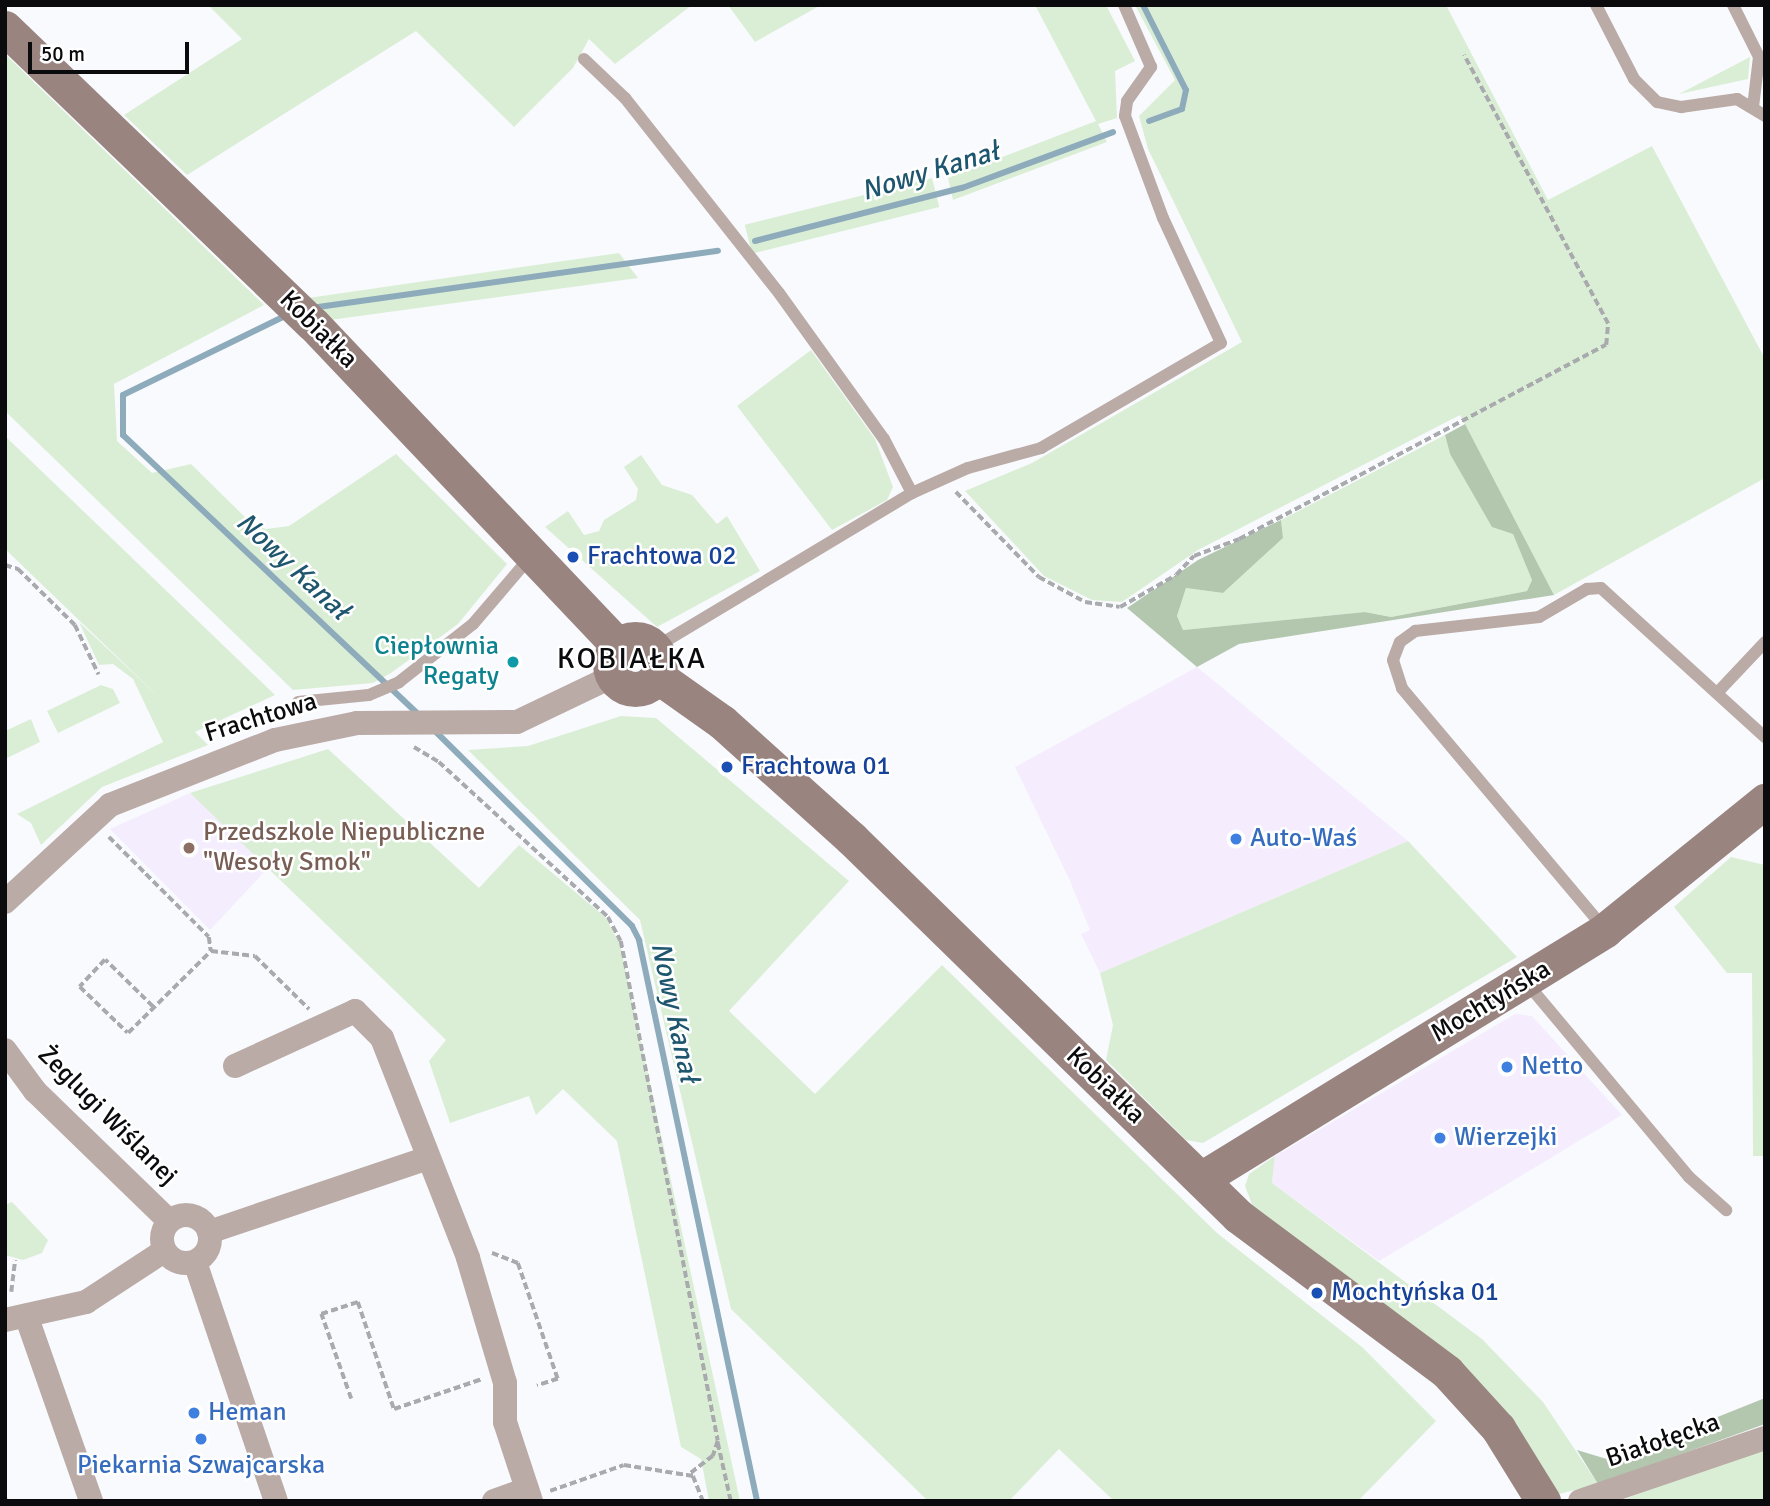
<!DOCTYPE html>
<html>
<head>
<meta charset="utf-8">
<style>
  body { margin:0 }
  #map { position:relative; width:1770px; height:1506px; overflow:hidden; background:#f9fafe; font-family:Signika,sans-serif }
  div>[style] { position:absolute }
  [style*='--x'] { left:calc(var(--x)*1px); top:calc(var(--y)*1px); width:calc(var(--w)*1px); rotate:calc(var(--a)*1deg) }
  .commercial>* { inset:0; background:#f5edfd }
  .education>* { inset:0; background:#f4edfe }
  .green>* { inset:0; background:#daeed6; transform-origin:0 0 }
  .forest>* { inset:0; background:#b3c7af }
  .stream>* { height:6px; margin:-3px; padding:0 3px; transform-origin:3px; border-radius:3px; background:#8dabbb }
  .path>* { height:3.5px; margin-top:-1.75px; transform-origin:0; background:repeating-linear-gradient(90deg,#a9aaad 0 7px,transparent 0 10.5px) }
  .lane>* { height:12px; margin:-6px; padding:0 6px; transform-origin:6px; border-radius:6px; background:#baaba7 }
  .street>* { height:24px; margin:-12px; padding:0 12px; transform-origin:12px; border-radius:12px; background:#baaba7 }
  .street>.ring { margin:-12px; padding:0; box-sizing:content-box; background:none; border:24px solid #baaba7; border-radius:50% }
  .secondary>* { height:35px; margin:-17.5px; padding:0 17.5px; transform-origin:17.5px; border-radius:17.5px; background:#998480 }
  .secondary>.ring { margin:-17.5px; padding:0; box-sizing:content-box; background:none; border:35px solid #998480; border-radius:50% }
  .dots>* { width:19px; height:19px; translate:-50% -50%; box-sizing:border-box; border:4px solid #fff; border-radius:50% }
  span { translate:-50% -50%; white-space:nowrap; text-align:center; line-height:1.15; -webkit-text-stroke:5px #fff; paint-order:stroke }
  .street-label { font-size:26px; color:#0b0b0d }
  .transit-label { font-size:26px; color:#164399 }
  .left { translate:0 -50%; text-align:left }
  .culture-label { font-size:26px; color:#0d838f }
  .right { translate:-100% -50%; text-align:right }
  .education-label { font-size:26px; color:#785e54 }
  .shop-label { font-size:26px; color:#366cbe }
  .water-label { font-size:28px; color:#1d566e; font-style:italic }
  .quarter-label { font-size:30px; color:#0b0b0d; letter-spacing:2px }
  .frame { position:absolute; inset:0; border:7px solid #0b0b0d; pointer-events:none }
  .scale { position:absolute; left:28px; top:42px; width:161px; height:32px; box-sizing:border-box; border:4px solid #0b0b0d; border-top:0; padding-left:9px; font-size:21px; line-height:24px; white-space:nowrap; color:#0b0b0d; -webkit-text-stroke:5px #fff; paint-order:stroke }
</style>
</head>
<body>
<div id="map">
  <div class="commercial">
    <div style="clip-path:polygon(1197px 667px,1408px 841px,1100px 973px,1081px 934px,1090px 930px,1070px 881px,1015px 767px)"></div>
    <div style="clip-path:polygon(1515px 1014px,1532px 1016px,1622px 1115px,1379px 1261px,1272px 1183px,1275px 1156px)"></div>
  </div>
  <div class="education">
    <div style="clip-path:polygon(190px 793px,269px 867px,210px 930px,110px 829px)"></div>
  </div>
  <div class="green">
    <div style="clip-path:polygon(208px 5px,692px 5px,615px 64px,589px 39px,573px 68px,514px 127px,416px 31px,187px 175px,124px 115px,242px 39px)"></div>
    <div style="clip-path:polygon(728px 5px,821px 5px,755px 42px)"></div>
    <div style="clip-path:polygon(1035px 5px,1106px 5px,1135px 61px,1115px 71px,1117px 118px,1098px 124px,1107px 142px,953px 200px,948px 178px,1096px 121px)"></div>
    <div style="clip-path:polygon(1135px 5px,1446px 5px,1548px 200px,1652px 146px,1765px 359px,1765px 478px,1554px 595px,1460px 415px,1198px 550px,1122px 602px,1092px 600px,1044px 576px,965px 491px,1032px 463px,1242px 342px,1148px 149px,1139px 116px,1175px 80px)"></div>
    <div style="clip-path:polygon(5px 54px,264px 305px,114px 384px,117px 441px,152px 473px,191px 464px,250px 522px,266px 529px,289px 526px,396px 454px,507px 564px,458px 624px,391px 673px,373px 683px,293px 690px,5px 411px)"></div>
    <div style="clip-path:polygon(1750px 57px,1748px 79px,1679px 94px)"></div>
    <div style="left:932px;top:178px;width:30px;height:193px;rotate:76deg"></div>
    <div style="clip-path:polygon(619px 253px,638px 278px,330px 320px,308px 298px)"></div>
    <div style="clip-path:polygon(811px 350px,875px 439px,893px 487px,887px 500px,832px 530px,737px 406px)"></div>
    <div style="clip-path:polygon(1445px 435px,1450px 454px,1513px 533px,1532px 580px,1527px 591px,1391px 617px,1365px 612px,1183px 630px,1177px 616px,1186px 588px,1223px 593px,1283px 538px,1281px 520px)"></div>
    <div style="clip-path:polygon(5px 436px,275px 695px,195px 732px,208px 745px,102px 787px,41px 845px,31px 823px,17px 814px,163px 742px,133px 679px,113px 664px,99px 665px,79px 622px,161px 699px,5px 549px)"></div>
    <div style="clip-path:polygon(641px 455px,662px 485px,692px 495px,717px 524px,727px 516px,760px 571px,657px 627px,545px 527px,568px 511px,584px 535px,599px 531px,604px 520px,636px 500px,638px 489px,624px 467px)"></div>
    <div style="clip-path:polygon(101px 685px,113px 689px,120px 703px,58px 733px,47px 711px)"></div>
    <div style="clip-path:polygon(621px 716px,656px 718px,849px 881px,729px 1011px,815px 1094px,942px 965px,1217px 1233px,1362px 1347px,1436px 1421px,1358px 1501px,1114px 1501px,1059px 1449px,1009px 1501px,928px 1501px,731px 1309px,640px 920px,468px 750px,528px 746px)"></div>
    <div style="clip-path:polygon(31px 719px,40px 742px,5px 759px,5px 731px)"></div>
    <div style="clip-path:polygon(328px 749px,479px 888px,519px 845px,605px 917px,620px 944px,740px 1501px,709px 1501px,701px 1459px,681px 1447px,617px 1141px,563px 1089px,536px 1115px,529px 1096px,450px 1123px,429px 1061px,446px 1040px,190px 793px)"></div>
    <div style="clip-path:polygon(1408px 841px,1517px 957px,1203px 1143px,1186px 1140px,1106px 1060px,1113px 1025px,1100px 973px)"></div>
    <div style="clip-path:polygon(1731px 857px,1765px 865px,1765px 1156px,1753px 1156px,1752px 973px,1727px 973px,1674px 907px)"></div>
    <div style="clip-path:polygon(1275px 1156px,1272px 1183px,1482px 1339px,1543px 1402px,1598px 1484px,1559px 1494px,1253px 1207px,1245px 1186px,1249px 1174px)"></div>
    <div style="clip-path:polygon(12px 1202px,48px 1240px,42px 1253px,23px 1260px,5px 1255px,5px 1205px)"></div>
    <div style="clip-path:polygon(1765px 1448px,1765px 1501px,1620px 1501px,1698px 1471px)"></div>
  </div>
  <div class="forest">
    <div style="clip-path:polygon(1465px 424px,1554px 595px,1239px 644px,1197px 667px,1127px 608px,1198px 560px,1281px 520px,1283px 538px,1223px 593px,1186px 588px,1177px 616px,1183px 630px,1365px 612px,1391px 617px,1527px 591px,1532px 580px,1513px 534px,1492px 527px,1450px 454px,1445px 435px)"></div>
    <div style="clip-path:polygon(1765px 1398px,1765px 1424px,1598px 1484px,1577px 1450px,1610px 1460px)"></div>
  </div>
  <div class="stream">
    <div style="--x:1143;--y:5;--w:95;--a:63.2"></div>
    <div style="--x:1186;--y:90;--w:19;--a:102"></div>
    <div style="--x:1182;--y:109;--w:35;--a:160"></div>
    <div style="--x:755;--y:241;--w:214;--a:-14.4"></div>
    <div style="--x:962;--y:188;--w:161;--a:-20.3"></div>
    <div style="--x:311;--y:308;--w:411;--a:-8"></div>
    <div style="--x:287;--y:315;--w:182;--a:154"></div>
    <div style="--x:123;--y:395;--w:40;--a:90"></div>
    <div style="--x:123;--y:435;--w:406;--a:43.4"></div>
    <div style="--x:433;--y:729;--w:280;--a:44.7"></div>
    <div style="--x:632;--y:926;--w:16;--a:63"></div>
    <div style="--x:639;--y:940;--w:573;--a:78.12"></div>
  </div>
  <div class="path">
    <div style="--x:956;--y:492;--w:119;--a:45.7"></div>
    <div style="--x:1039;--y:577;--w:52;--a:28.5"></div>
    <div style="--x:1085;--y:602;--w:35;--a:8"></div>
    <div style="--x:1120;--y:607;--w:64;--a:-29.7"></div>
    <div style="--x:1176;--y:575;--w:26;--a:-47"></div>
    <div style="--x:1194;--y:556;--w:48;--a:-20.7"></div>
    <div style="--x:1239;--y:539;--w:415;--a:-27.9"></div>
    <div style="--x:1606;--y:345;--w:21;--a:-85"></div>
    <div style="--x:1608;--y:324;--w:305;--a:-118.2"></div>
    <div style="--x:5;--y:565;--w:14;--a:17"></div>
    <div style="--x:18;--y:569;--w:80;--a:44.5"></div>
    <div style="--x:75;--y:625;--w:55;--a:64.4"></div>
    <div style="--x:414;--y:747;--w:29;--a:31"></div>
    <div style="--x:439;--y:762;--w:229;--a:42.5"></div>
    <div style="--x:608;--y:917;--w:27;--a:62"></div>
    <div style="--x:621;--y:941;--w:509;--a:79.02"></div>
    <div style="--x:718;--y:1441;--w:16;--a:108"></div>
    <div style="--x:713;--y:1456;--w:31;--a:142"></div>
    <div style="--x:109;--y:837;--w:141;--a:45"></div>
    <div style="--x:209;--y:937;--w:14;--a:82"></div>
    <div style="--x:153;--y:1007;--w:67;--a:-135.6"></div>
    <div style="--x:105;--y:960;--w:37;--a:133"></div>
    <div style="--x:80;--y:987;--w:66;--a:43.8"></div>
    <div style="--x:128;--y:1033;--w:117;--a:-44.7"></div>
    <div style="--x:211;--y:951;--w:44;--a:6.5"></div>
    <div style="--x:255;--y:956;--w:76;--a:44.5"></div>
    <div style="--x:492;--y:1253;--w:28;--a:21"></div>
    <div style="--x:518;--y:1263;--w:123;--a:71"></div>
    <div style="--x:558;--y:1379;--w:22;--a:162"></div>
    <div style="--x:11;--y:1292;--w:32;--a:-83"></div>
    <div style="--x:351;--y:1399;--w:90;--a:-109.4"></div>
    <div style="--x:321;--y:1314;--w:39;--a:-18"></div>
    <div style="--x:358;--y:1302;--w:113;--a:71.4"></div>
    <div style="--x:394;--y:1409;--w:93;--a:-18.8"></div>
    <div style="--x:718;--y:1443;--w:59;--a:77.4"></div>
    <div style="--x:550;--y:1491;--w:78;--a:-19.4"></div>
    <div style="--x:624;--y:1465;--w:70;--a:9.1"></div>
    <div style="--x:693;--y:1476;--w:27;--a:68"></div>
    <div style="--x:5;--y:1496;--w:5;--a:79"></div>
  </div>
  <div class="lane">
    <div style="--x:1596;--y:5;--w:83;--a:62.8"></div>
    <div style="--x:1634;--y:79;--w:33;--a:45"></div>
    <div style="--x:1657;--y:102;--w:25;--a:12"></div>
    <div style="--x:1681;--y:107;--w:57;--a:-8.1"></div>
    <div style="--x:1737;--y:99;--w:33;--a:31"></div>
    <div style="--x:1733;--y:5;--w:58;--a:63.4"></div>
    <div style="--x:1759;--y:57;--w:50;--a:96.8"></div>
    <div style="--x:584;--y:59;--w:57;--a:43.6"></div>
    <div style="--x:625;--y:98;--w:248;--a:51.7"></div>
    <div style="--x:779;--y:293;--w:180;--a:54.3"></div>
    <div style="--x:884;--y:439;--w:61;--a:62.6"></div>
    <div style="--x:654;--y:648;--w:301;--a:-31"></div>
    <div style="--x:912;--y:493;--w:61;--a:-24.1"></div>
    <div style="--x:968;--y:468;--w:76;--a:-15.3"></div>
    <div style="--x:1041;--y:448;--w:208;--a:-30.3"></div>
    <div style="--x:1221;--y:343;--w:138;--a:-114.9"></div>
    <div style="--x:1163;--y:218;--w:109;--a:-110.4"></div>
    <div style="--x:1125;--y:116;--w:15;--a:-82"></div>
    <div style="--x:1127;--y:101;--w:42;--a:-54.8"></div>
    <div style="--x:1151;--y:67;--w:68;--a:-113.5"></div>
    <div style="--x:1717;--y:693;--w:70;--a:-46.7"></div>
    <div style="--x:298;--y:702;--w:71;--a:-5.6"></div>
    <div style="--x:369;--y:695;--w:33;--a:-23"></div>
    <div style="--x:399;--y:682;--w:94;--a:-38.1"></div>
    <div style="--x:473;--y:624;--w:91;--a:-49.5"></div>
    <div style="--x:1603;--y:927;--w:312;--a:-130.1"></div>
    <div style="--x:1402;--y:688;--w:29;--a:-108"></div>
    <div style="--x:1393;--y:660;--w:19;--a:-69"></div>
    <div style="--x:1400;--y:642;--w:19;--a:-36"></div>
    <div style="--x:1415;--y:631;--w:125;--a:-6.4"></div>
    <div style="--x:1539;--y:617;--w:56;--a:-30.3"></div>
    <div style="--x:1587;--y:589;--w:14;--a:-4"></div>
    <div style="--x:1601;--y:588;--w:222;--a:42.3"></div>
    <div style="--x:1526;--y:982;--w:254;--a:50.1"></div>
    <div style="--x:1689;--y:1177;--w:50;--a:41.7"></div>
  </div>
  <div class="street">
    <div style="--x:5;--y:902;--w:143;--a:-42.7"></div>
    <div style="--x:110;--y:805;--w:177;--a:-21.5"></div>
    <div style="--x:275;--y:740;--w:84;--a:-11.7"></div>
    <div style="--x:357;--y:723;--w:160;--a:-0.4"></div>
    <div style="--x:517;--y:722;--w:106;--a:-25.6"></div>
    <div style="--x:5;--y:1050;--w:51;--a:53.8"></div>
    <div style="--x:35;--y:1091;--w:187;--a:44.1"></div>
    <div style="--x:235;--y:1066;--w:132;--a:-24.6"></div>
    <div style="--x:355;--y:1011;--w:38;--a:45"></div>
    <div style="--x:382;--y:1038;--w:236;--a:68.6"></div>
    <div style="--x:468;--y:1258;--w:130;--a:73.5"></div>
    <div style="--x:505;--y:1383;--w:39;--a:90"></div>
    <div style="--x:505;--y:1422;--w:83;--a:71.8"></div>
    <div class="ring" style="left:162px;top:1215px;width:24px;height:24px"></div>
    <div style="--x:209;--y:1232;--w:230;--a:-18.7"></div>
    <div style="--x:195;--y:1262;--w:252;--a:71.3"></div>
    <div style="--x:27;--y:1318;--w:194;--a:70.7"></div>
    <div style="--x:5;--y:1320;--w:83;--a:-12.5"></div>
    <div style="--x:86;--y:1302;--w:93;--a:-33.2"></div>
    <div style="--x:494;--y:1501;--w:35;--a:-20"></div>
    <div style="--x:1580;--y:1501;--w:195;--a:-18.8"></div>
  </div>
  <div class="secondary">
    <div style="--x:5;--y:28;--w:427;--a:43.9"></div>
    <div style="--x:313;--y:324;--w:443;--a:46.5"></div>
    <div class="ring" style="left:610px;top:639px;width:15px;height:15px"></div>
    <div style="--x:657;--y:676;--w:80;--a:35.3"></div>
    <div style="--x:722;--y:722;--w:175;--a:42"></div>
    <div style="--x:852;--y:839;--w:540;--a:44.32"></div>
    <div style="--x:1238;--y:1216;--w:261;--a:36.7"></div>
    <div style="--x:1447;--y:1372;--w:76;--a:47.7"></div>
    <div style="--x:1498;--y:1428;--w:86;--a:58.3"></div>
    <div style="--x:1201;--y:1179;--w:475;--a:-31.6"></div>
    <div style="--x:1605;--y:930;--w:206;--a:-38.9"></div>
  </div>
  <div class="dots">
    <div style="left:573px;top:557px;background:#1a4fb4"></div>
    <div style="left:513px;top:662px;background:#0f9aa8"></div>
    <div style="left:727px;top:767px;background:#1a4fb4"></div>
    <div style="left:1236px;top:839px;background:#3f7fe0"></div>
    <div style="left:189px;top:848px;background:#8d6e63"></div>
    <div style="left:1507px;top:1067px;background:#3f7fe0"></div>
    <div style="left:1440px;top:1138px;background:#3f7fe0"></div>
    <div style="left:1317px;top:1293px;background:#1a4fb4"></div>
    <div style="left:194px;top:1413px;background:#3f7fe0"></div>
    <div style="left:201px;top:1439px;background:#3f7fe0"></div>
  </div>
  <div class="street-label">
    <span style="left:318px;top:330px;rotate:45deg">Kobiałka</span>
    <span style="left:261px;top:718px;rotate:-17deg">Frachtowa</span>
    <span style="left:1491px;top:1002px;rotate:-31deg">Mochtyńska</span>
    <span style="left:1105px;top:1086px;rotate:44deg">Kobiałka</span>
    <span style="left:107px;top:1116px;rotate:45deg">Żeglugi Wiślanej</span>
    <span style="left:1663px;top:1441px;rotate:-19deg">Białołęcka</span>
  </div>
  <div class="transit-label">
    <span class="left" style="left:587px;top:557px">Frachtowa 02</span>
    <span class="left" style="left:741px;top:767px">Frachtowa 01</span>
    <span class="left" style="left:1331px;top:1293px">Mochtyńska 01</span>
  </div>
  <div class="culture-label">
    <span class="right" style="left:499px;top:662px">Ciepłownia<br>Regaty</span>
  </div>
  <div class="education-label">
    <span class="left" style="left:203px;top:848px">Przedszkole Niepubliczne<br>"Wesoły Smok"</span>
  </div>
  <div class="shop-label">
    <span class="left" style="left:1250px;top:839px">Auto-Waś</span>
    <span class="left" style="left:1521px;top:1067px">Netto</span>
    <span class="left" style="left:1454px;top:1138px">Wierzejki</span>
    <span class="left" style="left:208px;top:1413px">Heman</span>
    <span style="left:201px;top:1466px">Piekarnia Szwajcarska</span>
  </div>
  <div class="water-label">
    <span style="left:930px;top:171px;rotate:-17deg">Nowy Kanał</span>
    <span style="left:293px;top:566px;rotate:43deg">Nowy Kanał</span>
    <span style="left:675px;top:1012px;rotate:78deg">Nowy Kanał</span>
  </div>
  <div class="quarter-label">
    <span style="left:632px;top:659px">KOBIAŁKA</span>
  </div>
  <div class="frame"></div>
  <div class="scale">50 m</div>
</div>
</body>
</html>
